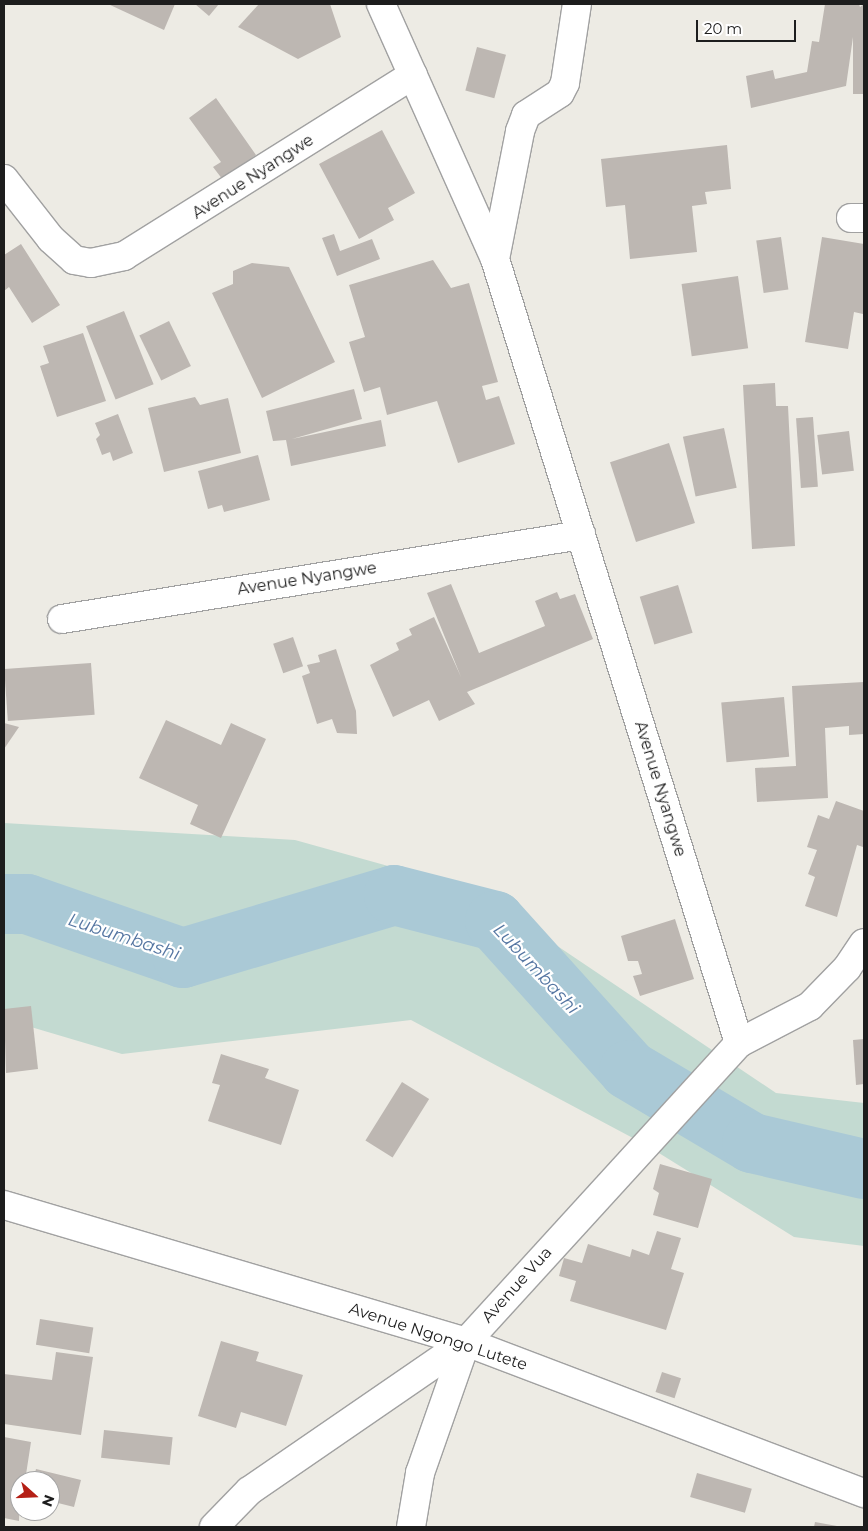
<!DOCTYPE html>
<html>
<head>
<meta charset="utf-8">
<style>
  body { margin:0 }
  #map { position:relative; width:868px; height:1531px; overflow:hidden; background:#edebe4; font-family:Montserrat,sans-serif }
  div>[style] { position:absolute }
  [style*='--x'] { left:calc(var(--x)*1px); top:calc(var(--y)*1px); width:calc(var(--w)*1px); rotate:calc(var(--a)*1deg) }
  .wetland>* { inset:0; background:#c3dad1 }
  .river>* { height:60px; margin:-30px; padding:0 30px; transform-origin:30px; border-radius:30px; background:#aac9d6 }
  .building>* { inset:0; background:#bdb7b2; transform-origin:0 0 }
  .roads { filter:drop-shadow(1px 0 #a1a1a1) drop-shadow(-1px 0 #a1a1a1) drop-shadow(0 1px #a1a1a1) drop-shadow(0 -1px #a1a1a1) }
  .minor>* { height:28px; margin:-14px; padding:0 14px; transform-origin:14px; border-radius:14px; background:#fff }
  span { translate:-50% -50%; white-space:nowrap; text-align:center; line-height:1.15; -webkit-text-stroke:4.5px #fff; paint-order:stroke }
  .street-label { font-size:16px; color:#1d1d1d }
  .water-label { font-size:18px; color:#5576a2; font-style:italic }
  .frame { position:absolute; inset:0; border:5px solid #1d1d1d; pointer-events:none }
  .north { position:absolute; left:10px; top:1471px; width:50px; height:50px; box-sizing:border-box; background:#fff; border:1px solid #a5a5a5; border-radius:50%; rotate:110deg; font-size:14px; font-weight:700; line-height:20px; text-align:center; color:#1d1d1d }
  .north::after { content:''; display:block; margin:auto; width:18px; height:22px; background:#b52016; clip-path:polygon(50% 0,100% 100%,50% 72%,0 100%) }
  .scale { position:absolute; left:696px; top:20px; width:100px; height:22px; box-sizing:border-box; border:2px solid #1d1d1d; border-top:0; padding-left:6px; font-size:15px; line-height:18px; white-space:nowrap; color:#1d1d1d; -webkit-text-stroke:4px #fff; paint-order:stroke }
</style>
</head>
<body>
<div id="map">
  <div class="wetland">
    <div style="clip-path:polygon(4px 823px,295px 840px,474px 890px,776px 1093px,864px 1103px,864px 1246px,794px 1237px,646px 1145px,411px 1020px,122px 1054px,4px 1019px)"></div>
  </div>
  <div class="river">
    <div style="--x:4;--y:904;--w:23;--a:0"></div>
    <div style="--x:27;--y:904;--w:165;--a:19.1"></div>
    <div style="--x:183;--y:958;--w:220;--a:-16.6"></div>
    <div style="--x:394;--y:895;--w:104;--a:14.4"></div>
    <div style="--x:495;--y:921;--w:200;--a:48"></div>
    <div style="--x:629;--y:1070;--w:143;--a:30.7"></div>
    <div style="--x:752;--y:1143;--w:115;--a:13.1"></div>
  </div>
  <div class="building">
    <div style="clip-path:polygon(108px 4px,175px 4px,164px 30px)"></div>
    <div style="clip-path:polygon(195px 4px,219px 4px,209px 16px)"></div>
    <div style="clip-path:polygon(259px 4px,330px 4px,341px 37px,298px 59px,238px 27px)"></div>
    <div style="clip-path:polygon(825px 4px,859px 4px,860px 7px,864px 4px,864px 94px,853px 94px,853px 37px,846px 86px,751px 108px,746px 76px,773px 70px,775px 79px,807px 72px,812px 41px,819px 42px)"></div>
    <div style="left:477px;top:47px;width:30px;height:45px;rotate:15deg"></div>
    <div style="clip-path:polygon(216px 98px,256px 155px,223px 180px,213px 167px,221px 162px,189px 118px)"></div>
    <div style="clip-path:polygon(382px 130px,415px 193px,388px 208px,394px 220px,359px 239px,319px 164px)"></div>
    <div style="clip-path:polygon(727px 145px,731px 189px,705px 192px,707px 204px,692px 206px,697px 252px,630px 259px,625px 205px,606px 207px,601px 159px)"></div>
    <div style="clip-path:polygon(334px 234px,340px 251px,372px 239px,380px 259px,337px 276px,322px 238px)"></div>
    <div style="left:781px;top:237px;width:53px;height:25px;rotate:82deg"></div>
    <div style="clip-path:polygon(822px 237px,864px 244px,864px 309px,863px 314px,854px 312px,848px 349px,805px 342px)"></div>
    <div style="clip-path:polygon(21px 244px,60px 305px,32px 323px,9px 287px,4px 291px,4px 255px)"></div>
    <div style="clip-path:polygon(433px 260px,451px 288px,469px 283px,498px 382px,482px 386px,486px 400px,499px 396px,515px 444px,458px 463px,437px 401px,387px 415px,380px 387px,364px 392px,349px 342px,365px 337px,349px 285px)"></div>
    <div style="clip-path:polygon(252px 263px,289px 267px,335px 362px,262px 398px,212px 293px,233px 284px,233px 271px)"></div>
    <div style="left:738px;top:276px;width:73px;height:57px;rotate:82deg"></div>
    <div style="left:124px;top:311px;width:79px;height:41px;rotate:68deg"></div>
    <div style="left:169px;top:321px;width:50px;height:33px;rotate:64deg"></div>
    <div style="clip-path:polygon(83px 333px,106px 401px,57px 417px,40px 366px,49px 363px,43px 346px)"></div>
    <div style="clip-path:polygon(775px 383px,776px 406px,788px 406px,795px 546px,752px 549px,743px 385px)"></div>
    <div style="clip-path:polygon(354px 389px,362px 419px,292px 439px,381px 420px,386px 446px,291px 466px,286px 440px,273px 441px,266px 411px)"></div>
    <div style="clip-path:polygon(195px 397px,200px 405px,228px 398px,241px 453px,164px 472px,148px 408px)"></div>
    <div style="clip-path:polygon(118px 414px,133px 453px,113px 461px,110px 452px,102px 455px,96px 439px,100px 435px,95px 423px)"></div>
    <div style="left:813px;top:417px;width:70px;height:17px;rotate:86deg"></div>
    <div style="left:724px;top:428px;width:61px;height:42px;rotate:78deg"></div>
    <div style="left:849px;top:431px;width:40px;height:32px;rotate:83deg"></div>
    <div style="left:669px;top:443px;width:84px;height:62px;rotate:72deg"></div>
    <div style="clip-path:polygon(258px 455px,270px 500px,224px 512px,222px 505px,208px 509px,198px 471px)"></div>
    <div style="clip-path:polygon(451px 584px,479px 653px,545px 626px,535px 601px,557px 592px,560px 599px,575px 594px,593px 639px,467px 692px,475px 704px,439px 721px,429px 700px,393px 717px,370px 665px,399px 650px,396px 643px,412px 635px,409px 629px,434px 617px,461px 677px,427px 593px)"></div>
    <div style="left:678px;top:585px;width:50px;height:40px;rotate:73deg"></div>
    <div style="left:293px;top:637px;width:31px;height:21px;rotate:71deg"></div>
    <div style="clip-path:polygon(336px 649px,356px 711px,357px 734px,337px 733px,332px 719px,317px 724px,302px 676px,310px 673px,307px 665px,320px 662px,318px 655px)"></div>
    <div style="left:91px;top:663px;width:52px;height:87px;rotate:86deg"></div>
    <div style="clip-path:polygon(864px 682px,864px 734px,849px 735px,849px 726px,825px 728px,828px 798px,757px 802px,755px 768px,796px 766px,792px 686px)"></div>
    <div style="left:784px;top:697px;width:60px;height:63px;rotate:85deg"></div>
    <div style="clip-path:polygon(166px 720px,221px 745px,231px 723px,266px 739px,221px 838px,190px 824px,198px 805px,139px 778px)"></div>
    <div style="clip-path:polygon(4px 723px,19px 727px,4px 749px)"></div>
    <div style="clip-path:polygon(836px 801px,864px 811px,864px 844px,863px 847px,857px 845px,837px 917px,805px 906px,815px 877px,808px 874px,817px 850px,807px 847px,818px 815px,829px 819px)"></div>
    <div style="clip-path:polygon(675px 919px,694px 979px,640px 996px,633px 976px,642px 974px,638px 961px,628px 961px,621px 936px)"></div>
    <div style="clip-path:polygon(31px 1006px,38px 1069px,6px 1073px,4px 1009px)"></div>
    <div style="clip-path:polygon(864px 1039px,864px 1084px,856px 1085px,853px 1040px)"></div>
    <div style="clip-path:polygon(221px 1054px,269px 1069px,265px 1078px,299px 1090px,281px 1145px,208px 1121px,220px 1085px,212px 1083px)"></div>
    <div style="left:402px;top:1082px;width:32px;height:69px;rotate:32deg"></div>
    <div style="clip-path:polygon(660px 1164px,712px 1179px,698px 1228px,653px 1215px,659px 1193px,653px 1189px)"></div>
    <div style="clip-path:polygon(657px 1231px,681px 1238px,671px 1269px,684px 1273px,666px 1330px,570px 1301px,576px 1281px,559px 1276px,564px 1258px,582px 1263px,588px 1244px,630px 1257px,632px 1249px,649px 1255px)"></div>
    <div style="left:40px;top:1319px;width:54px;height:26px;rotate:9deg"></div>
    <div style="clip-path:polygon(221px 1341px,259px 1352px,256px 1361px,303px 1375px,286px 1426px,241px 1412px,236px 1428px,198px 1416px)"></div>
    <div style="clip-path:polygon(56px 1352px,93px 1357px,81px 1435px,4px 1424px,4px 1374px,52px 1380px)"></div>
    <div style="left:662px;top:1372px;width:20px;height:21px;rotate:18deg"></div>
    <div style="left:104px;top:1430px;width:69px;height:28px;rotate:6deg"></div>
    <div style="clip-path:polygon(4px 1437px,31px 1442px,25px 1481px,20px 1481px,19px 1521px,4px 1518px)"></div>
    <div style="clip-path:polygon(36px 1469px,81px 1480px,74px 1507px,50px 1501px,50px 1481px,33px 1481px)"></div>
    <div style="left:697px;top:1473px;width:57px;height:25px;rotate:16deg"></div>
    <div style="clip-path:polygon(815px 1522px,837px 1526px,837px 1527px,814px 1527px)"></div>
  </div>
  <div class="roads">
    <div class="minor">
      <div style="--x:381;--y:4;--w:279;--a:65.9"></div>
      <div style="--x:495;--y:259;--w:821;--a:72.71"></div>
      <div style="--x:4;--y:179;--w:76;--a:51.9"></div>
      <div style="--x:51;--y:239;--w:31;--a:42"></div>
      <div style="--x:74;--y:260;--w:17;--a:10"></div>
      <div style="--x:91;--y:263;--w:34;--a:-12"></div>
      <div style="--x:124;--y:256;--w:341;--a:-32.1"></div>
      <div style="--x:851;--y:218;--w:13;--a:0"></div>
      <div style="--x:495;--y:259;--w:130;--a:-78.9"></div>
      <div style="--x:520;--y:131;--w:17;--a:-69"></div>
      <div style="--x:526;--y:115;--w:40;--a:-32.9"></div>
      <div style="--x:560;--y:93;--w:11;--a:-63"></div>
      <div style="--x:565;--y:83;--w:80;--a:-81.4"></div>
      <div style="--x:62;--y:619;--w:526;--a:-9.19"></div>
      <div style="--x:4;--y:1205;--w:482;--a:16.5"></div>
      <div style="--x:466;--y:1342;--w:426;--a:20.8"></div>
      <div style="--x:214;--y:1527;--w:50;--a:-45.8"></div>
      <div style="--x:249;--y:1491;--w:263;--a:-34.5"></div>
      <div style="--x:411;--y:1527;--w:55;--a:-80.5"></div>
      <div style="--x:420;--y:1473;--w:139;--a:-70.7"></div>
      <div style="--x:466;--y:1342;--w:405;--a:-47.6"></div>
      <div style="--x:739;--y:1043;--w:80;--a:-27.5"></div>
      <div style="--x:810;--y:1006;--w:53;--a:-45.8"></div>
      <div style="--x:847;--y:968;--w:30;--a:-56"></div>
    </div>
  </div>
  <div class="street-label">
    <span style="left:253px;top:177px;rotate:-33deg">Avenue Nyangwe</span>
    <span style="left:307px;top:579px;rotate:-9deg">Avenue Nyangwe</span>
    <span style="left:660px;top:789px;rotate:73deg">Avenue Nyangwe</span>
    <span style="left:517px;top:1285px;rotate:-48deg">Avenue Vua</span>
    <span style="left:438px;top:1337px;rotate:18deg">Avenue Ngongo Lutete</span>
  </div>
  <div class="water-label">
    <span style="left:124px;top:937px;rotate:18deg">Lubumbashi</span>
    <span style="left:536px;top:969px;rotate:47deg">Lubumbashi</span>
  </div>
  <div class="frame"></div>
  <div class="north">N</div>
  <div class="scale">20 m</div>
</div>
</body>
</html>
